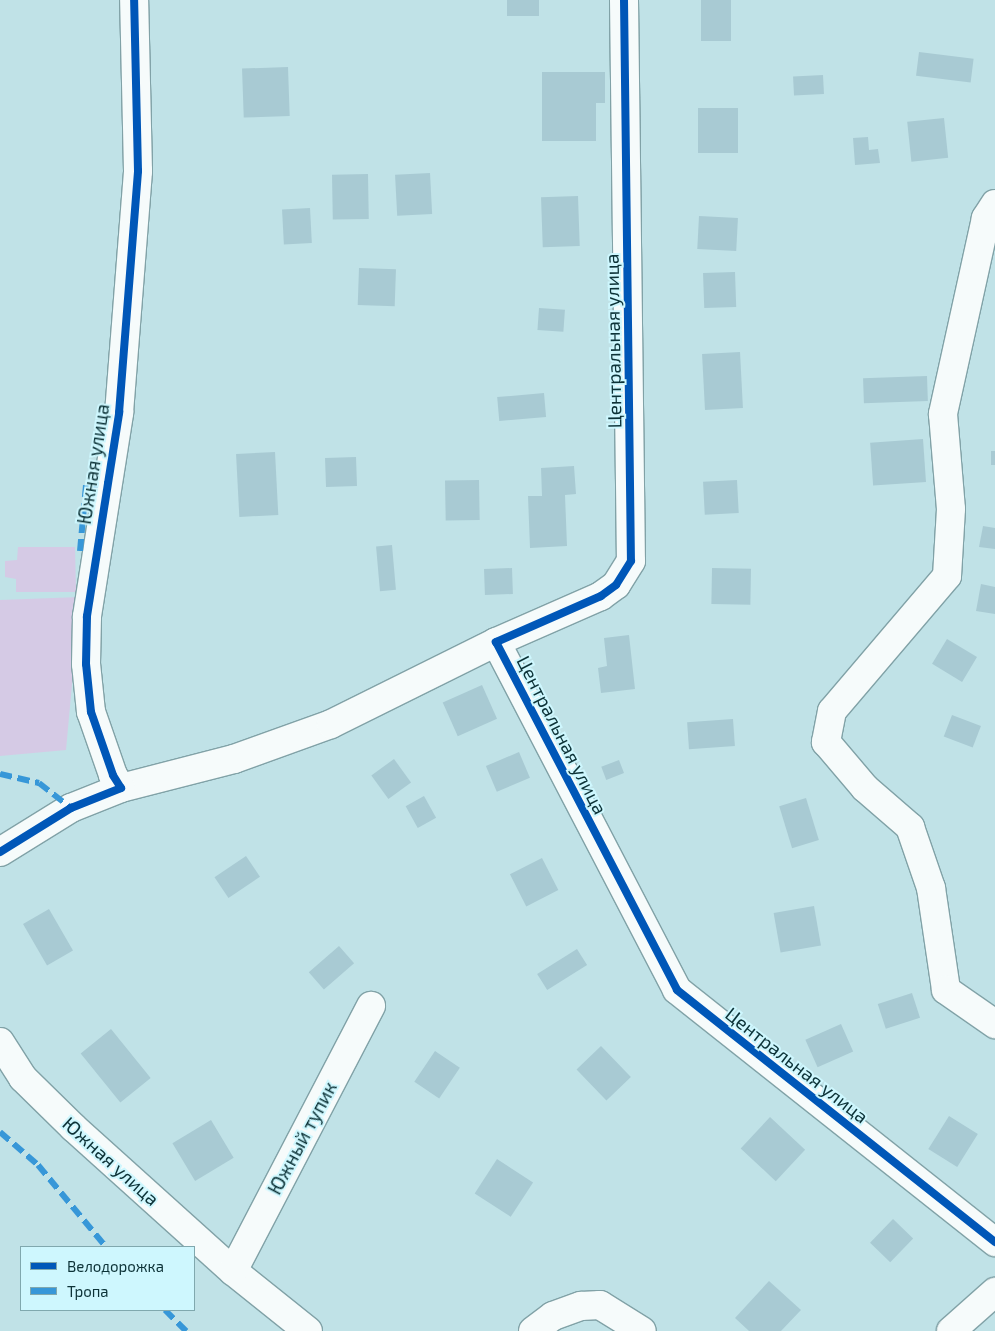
<!DOCTYPE html>
<html>
<head>
<meta charset="utf-8">
<style>
  body { margin:0 }
  #map { position:relative; width:995px; height:1331px; overflow:hidden; background:#c0e2e7; font-family:"Exo 2",sans-serif }
  div>[style] { position:absolute }
  [style*='--x'] { left:calc(var(--x)*1px); top:calc(var(--y)*1px); width:calc(var(--w)*1px); rotate:calc(var(--a)*1deg) }
  .green>* { inset:0; background:#d5cae5 }
  .building>* { inset:0; background:#a8cad3; transform-origin:0 0 }
  .roads { filter:drop-shadow(1px 0 #81a2a7) drop-shadow(-1px 0 #81a2a7) drop-shadow(0 1px #81a2a7) drop-shadow(0 -1px #81a2a7) }
  .minor>* { height:28px; margin:-14px; padding:0 14px; transform-origin:14px; border-radius:14px; background:#f6fbfb }
  .quiet>* { height:6px; margin-top:-3px; transform-origin:0; background:repeating-linear-gradient(90deg,#3797d8 0 12px,transparent 0 18px) }
  .cycleway>* { height:8px; margin:-4px; padding:0 4px; transform-origin:4px; border-radius:4px; background:#0057b8 }
  span { translate:-50% -50%; white-space:nowrap; text-align:center; line-height:1.15; -webkit-text-stroke:4px #cef7fe; paint-order:stroke }
  .street-label { font-size:19px; color:#0c3237 }
  .legend { position:absolute; left:20px; top:1246px; width:175px; height:65px; box-sizing:border-box; background:#cef7fe; border:1px solid #80a8ae; margin:0; padding:6px 9px; list-style:none; font-size:15px; color:#0c3237 }
  .legend li { display:flex; align-items:center; gap:10px; height:25px }
  .legend b { width:25px; border:1px solid #80a8ae }
</style>
</head>
<body>
<div id="map">
  <div class="green">
    <div style="clip-path:polygon(18px 547px,75px 547px,76px 592px,16px 592px,16px 579px,5px 577px,5px 561px,17px 560px)"></div>
    <div style="clip-path:polygon(80px 597px,66px 750px,0 756px,0 600px)"></div>
  </div>
  <div class="building">
    <div style="left:507px;top:0;width:32px;height:16px"></div>
    <div style="left:701px;top:0;width:30px;height:41px"></div>
    <div style="left:919px;top:52px;width:55px;height:24px;rotate:7deg"></div>
    <div style="left:288px;top:67px;width:49px;height:46px;rotate:88deg"></div>
    <div style="clip-path:polygon(542px 72px,605px 72px,605px 103px,596px 103px,596px 141px,542px 141px)"></div>
    <div style="left:823px;top:75px;width:19px;height:30px;rotate:87deg"></div>
    <div style="left:698px;top:108px;width:40px;height:45px"></div>
    <div style="left:944px;top:118px;width:40px;height:37px;rotate:84deg"></div>
    <div style="clip-path:polygon(868px 137px,869px 150px,878px 149px,880px 163px,855px 165px,853px 138px)"></div>
    <div style="left:430px;top:173px;width:41px;height:35px;rotate:87deg"></div>
    <div style="left:368px;top:174px;width:45px;height:36px;rotate:89deg"></div>
    <div style="left:578px;top:196px;width:50px;height:37px;rotate:88deg"></div>
    <div style="left:310px;top:208px;width:35px;height:28px;rotate:87deg"></div>
    <div style="left:699px;top:216px;width:39px;height:33px;rotate:3deg"></div>
    <div style="left:359px;top:268px;width:37px;height:37px;rotate:2deg"></div>
    <div style="left:735px;top:272px;width:35px;height:32px;rotate:88deg"></div>
    <div style="left:539px;top:308px;width:26px;height:22px;rotate:4deg"></div>
    <div style="left:740px;top:352px;width:56px;height:38px;rotate:87deg"></div>
    <div style="left:927px;top:376px;width:25px;height:64px;rotate:88deg"></div>
    <div style="left:544px;top:393px;width:24px;height:47px;rotate:85deg"></div>
    <div style="left:923px;top:439px;width:43px;height:53px;rotate:86deg"></div>
    <div style="left:991px;top:451px;width:4px;height:14px"></div>
    <div style="left:275px;top:452px;width:63px;height:39px;rotate:87deg"></div>
    <div style="left:356px;top:457px;width:29px;height:31px;rotate:88deg"></div>
    <div style="clip-path:polygon(574px 466px,576px 494px,565px 495px,567px 546px,530px 548px,528px 496px,542px 496px,541px 468px)"></div>
    <div style="left:479px;top:480px;width:40px;height:34px;rotate:89deg"></div>
    <div style="left:737px;top:480px;width:33px;height:34px;rotate:87deg"></div>
    <div style="clip-path:polygon(983px 526px,995px 528px,995px 549px,979px 547px)"></div>
    <div style="left:392px;top:545px;width:45px;height:16px;rotate:85deg"></div>
    <div style="left:512px;top:568px;width:26px;height:28px;rotate:88deg"></div>
    <div style="left:712px;top:568px;width:39px;height:36px;rotate:1deg"></div>
    <div style="clip-path:polygon(981px 584px,995px 587px,995px 614px,976px 611px)"></div>
    <div style="clip-path:polygon(629px 635px,635px 689px,601px 693px,598px 668px,607px 666px,604px 638px)"></div>
    <div style="left:947px;top:639px;width:35px;height:29px;rotate:31deg"></div>
    <div style="left:482px;top:685px;width:37px;height:43px;rotate:66deg"></div>
    <div style="left:952px;top:715px;width:31px;height:23px;rotate:21deg"></div>
    <div style="left:733px;top:719px;width:27px;height:46px;rotate:86deg"></div>
    <div style="left:519px;top:752px;width:28px;height:36px;rotate:67deg"></div>
    <div style="left:394px;top:759px;width:29px;height:28px;rotate:54deg"></div>
    <div style="left:619px;top:760px;width:14px;height:19px;rotate:69deg"></div>
    <div style="left:424px;top:796px;width:25px;height:21px;rotate:61deg"></div>
    <div style="left:806px;top:798px;width:44px;height:28px;rotate:73deg"></div>
    <div style="left:246px;top:856px;width:25px;height:38px;rotate:56deg"></div>
    <div style="left:542px;top:858px;width:36px;height:36px;rotate:63deg"></div>
    <div style="left:814px;top:906px;width:40px;height:41px;rotate:80deg"></div>
    <div style="left:49px;top:909px;width:48px;height:30px;rotate:60deg"></div>
    <div style="left:339px;top:946px;width:23px;height:40px;rotate:49deg"></div>
    <div style="left:577px;top:949px;width:19px;height:47px;rotate:58deg"></div>
    <div style="left:912px;top:993px;width:26px;height:36px;rotate:72deg"></div>
    <div style="left:841px;top:1024px;width:30px;height:39px;rotate:66deg"></div>
    <div style="left:111px;top:1029px;width:63px;height:39px;rotate:51deg"></div>
    <div style="left:601px;top:1046px;width:43px;height:34px;rotate:46deg"></div>
    <div style="left:435px;top:1051px;width:30px;height:37px;rotate:34deg"></div>
    <div style="left:949px;top:1116px;width:34px;height:39px;rotate:32deg"></div>
    <div style="left:770px;top:1117px;width:48px;height:43px;rotate:43deg"></div>
    <div style="left:211px;top:1120px;width:44px;height:45px;rotate:59deg"></div>
    <div style="left:497px;top:1159px;width:43px;height:41px;rotate:33deg"></div>
    <div style="left:893px;top:1219px;width:28px;height:33px;rotate:44deg"></div>
    <div style="clip-path:polygon(769px 1281px,801px 1310px,781px 1331px,749px 1331px,735px 1318px)"></div>
  </div>
  <div class="roads">
    <div class="minor">
      <div style="--x:624;--y:0;--w:561;--a:89.29"></div>
      <div style="--x:631;--y:561;--w:28;--a:122"></div>
      <div style="--x:616;--y:585;--w:19;--a:144"></div>
      <div style="--x:601;--y:596;--w:115;--a:156.3"></div>
      <div style="--x:496;--y:642;--w:392;--a:62.5"></div>
      <div style="--x:677;--y:990;--w:406;--a:38.4"></div>
      <div style="--x:995;--y:204;--w:17;--a:123"></div>
      <div style="--x:986;--y:218;--w:201;--a:102.4"></div>
      <div style="--x:943;--y:414;--w:95;--a:85.2"></div>
      <div style="--x:951;--y:509;--w:67;--a:93.4"></div>
      <div style="--x:947;--y:576;--w:177;--a:130.4"></div>
      <div style="--x:832;--y:711;--w:32;--a:101"></div>
      <div style="--x:826;--y:742;--w:60;--a:49.7"></div>
      <div style="--x:865;--y:788;--w:60;--a:40.9"></div>
      <div style="--x:910;--y:827;--w:65;--a:71"></div>
      <div style="--x:931;--y:888;--w:103;--a:81.6"></div>
      <div style="--x:946;--y:990;--w:60;--a:34.8"></div>
      <div style="--x:121;--y:788;--w:117;--a:-14.4"></div>
      <div style="--x:234;--y:759;--w:103;--a:-19.8"></div>
      <div style="--x:331;--y:724;--w:184;--a:-26.4"></div>
      <div style="--x:0;--y:852;--w:84;--a:-31.8"></div>
      <div style="--x:71;--y:808;--w:54;--a:-21.8"></div>
      <div style="--x:121;--y:788;--w:15;--a:-122"></div>
      <div style="--x:113;--y:775;--w:67;--a:-109.2"></div>
      <div style="--x:91;--y:712;--w:48;--a:-95.9"></div>
      <div style="--x:86;--y:664;--w:48;--a:-88.8"></div>
      <div style="--x:87;--y:616;--w:206;--a:-81"></div>
      <div style="--x:119;--y:413;--w:243;--a:-85.5"></div>
      <div style="--x:138;--y:171;--w:171;--a:-91.3"></div>
      <div style="--x:0;--y:1042;--w:43;--a:57.4"></div>
      <div style="--x:23;--y:1078;--w:71;--a:44.4"></div>
      <div style="--x:74;--y:1128;--w:214;--a:42"></div>
      <div style="--x:233;--y:1271;--w:96;--a:38.7"></div>
      <div style="--x:233;--y:1271;--w:299;--a:-62.5"></div>
      <div style="--x:533;--y:1331;--w:25;--a:-37"></div>
      <div style="--x:553;--y:1316;--w:30;--a:-20"></div>
      <div style="--x:581;--y:1306;--w:19;--a:-3"></div>
      <div style="--x:600;--y:1305;--w:49;--a:31.8"></div>
      <div style="--x:951;--y:1331;--w:59;--a:-41.6"></div>
    </div>
  </div>
  <div class="quiet">
    <div style="--x:80;--y:551;--w:66;--a:-84.8"></div>
    <div style="--x:86;--y:485;--w:21;--a:-3"></div>
    <div style="--x:0;--y:774;--w:40;--a:13"></div>
    <div style="--x:39;--y:783;--w:41;--a:38"></div>
    <div style="--x:0;--y:1132;--w:50;--a:41"></div>
    <div style="--x:38;--y:1165;--w:107;--a:50.3"></div>
    <div style="--x:165;--y:1310;--w:30;--a:45"></div>
  </div>
  <div class="cycleway">
    <div style="--x:624;--y:0;--w:561;--a:89.29"></div>
    <div style="--x:631;--y:561;--w:28;--a:122"></div>
    <div style="--x:616;--y:585;--w:19;--a:144"></div>
    <div style="--x:601;--y:596;--w:115;--a:156.3"></div>
    <div style="--x:496;--y:642;--w:392;--a:62.5"></div>
    <div style="--x:677;--y:990;--w:406;--a:38.4"></div>
    <div style="--x:0;--y:852;--w:84;--a:-31.8"></div>
    <div style="--x:71;--y:808;--w:54;--a:-21.8"></div>
    <div style="--x:121;--y:788;--w:15;--a:-122"></div>
    <div style="--x:113;--y:775;--w:67;--a:-109.2"></div>
    <div style="--x:91;--y:712;--w:48;--a:-95.9"></div>
    <div style="--x:86;--y:664;--w:48;--a:-88.8"></div>
    <div style="--x:87;--y:616;--w:206;--a:-81"></div>
    <div style="--x:119;--y:413;--w:243;--a:-85.5"></div>
    <div style="--x:138;--y:171;--w:171;--a:-91.3"></div>
  </div>
  <div class="street-label">
    <span style="left:613px;top:341px;rotate:-91deg">Центральная улица</span>
    <span style="left:93px;top:464px;rotate:-81deg">Южная улица</span>
    <span style="left:562px;top:735px;rotate:63deg">Центральная улица</span>
    <span style="left:797px;top:1065px;rotate:38deg">Центральная улица</span>
    <span style="left:302px;top:1138px;rotate:-62deg">Южный тупик</span>
    <span style="left:111px;top:1161px;rotate:42deg">Южная улица</span>
  </div>
  <ul class="legend">
  <li><b style="height:6px;background:#0057b8"></b>Велодорожка</li>
  <li><b style="height:6px;background:#3797d8"></b>Тропа</li>
  </ul>
</div>
</body>
</html>
